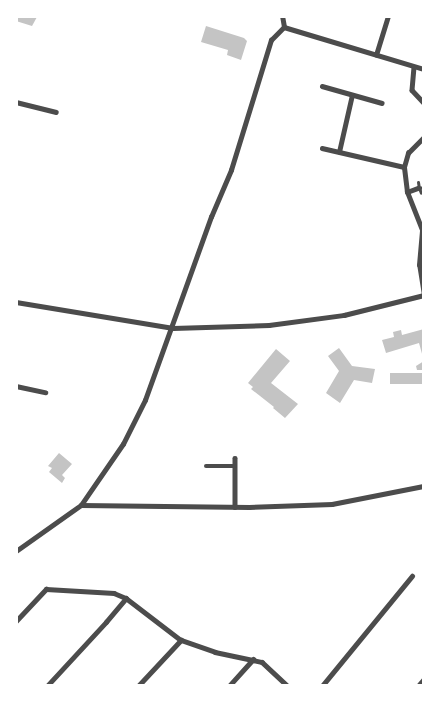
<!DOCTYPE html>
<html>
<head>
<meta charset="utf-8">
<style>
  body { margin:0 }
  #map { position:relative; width:440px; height:702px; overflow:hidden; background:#fff; font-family:Arial,sans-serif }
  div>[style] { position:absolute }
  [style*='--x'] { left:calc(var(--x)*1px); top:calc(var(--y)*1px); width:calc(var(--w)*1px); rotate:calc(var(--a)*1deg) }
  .building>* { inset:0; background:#c4c4c4; transform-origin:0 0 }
  .pedestrian>* { height:3px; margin:-1.5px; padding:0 1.5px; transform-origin:1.5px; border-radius:1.5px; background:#4c4c4c }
  .minor>* { height:4.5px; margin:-2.25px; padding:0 2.25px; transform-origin:2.25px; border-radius:2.25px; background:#4c4c4c }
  span { translate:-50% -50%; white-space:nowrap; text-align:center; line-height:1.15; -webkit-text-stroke:5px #fff; paint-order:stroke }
  .frame { position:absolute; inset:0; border:18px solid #fff; pointer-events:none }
</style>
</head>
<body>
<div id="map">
  <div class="building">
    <div style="clip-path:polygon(16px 16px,35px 16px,37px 17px,32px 26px,16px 21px)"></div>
    <div style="clip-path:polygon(206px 26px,244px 38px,247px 41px,241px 60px,227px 55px,228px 50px,201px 42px)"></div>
    <div style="clip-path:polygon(424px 329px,424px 361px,419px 343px,386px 353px,382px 340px,394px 337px,393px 332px,401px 330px,402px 335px)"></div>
    <div style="clip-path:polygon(339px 348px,352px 366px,375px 369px,372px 383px,354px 380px,340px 403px,326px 393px,339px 371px,328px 356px)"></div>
    <div style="clip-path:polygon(276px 349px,290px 361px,271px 383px,298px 404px,285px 418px,273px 408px,274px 407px,251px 389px,253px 387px,248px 383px)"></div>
    <div style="clip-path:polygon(424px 361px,424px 370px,417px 370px,416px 366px)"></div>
    <div style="left:424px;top:373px;width:11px;height:34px;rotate:90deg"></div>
    <div style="clip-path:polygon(59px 453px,72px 464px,62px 475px,65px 478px,62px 483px,49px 472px,52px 468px,48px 466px)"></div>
  </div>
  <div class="pedestrian">
    <div style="--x:418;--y:182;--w:6;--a:81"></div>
    <div style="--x:419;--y:188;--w:5;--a:-11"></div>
    <div style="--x:419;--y:188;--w:5;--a:68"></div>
  </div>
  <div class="minor">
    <div style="--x:284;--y:27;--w:146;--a:16.7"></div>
    <div style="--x:376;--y:55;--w:41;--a:-72.9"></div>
    <div style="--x:414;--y:67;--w:23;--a:95"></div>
    <div style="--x:412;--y:90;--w:18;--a:47"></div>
    <div style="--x:322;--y:86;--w:62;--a:15.8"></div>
    <div style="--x:16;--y:102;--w:41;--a:14"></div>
    <div style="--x:322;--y:148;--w:84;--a:13"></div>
    <div style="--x:339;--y:152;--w:58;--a:-77.2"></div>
    <div style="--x:407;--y:192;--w:12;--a:-20"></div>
    <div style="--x:424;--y:295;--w:30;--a:-99"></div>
    <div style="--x:419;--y:265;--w:35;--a:-85"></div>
    <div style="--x:422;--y:230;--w:41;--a:-111.5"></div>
    <div style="--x:407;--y:192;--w:25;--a:-97"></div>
    <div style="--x:404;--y:167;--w:15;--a:-74"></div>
    <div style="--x:408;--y:153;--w:23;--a:-45"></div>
    <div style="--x:16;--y:302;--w:159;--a:9.4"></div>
    <div style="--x:173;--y:328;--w:96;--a:-1.8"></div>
    <div style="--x:269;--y:325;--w:76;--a:-7.6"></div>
    <div style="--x:344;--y:315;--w:82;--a:-14"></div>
    <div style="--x:16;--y:386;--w:30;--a:12"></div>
    <div style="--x:235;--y:458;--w:49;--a:90"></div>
    <div style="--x:206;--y:466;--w:29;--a:0"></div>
    <div style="--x:81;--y:505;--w:168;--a:0.7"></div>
    <div style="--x:249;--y:507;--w:83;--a:-2.1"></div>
    <div style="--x:332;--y:504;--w:94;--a:-11.1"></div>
    <div style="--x:16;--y:551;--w:80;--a:-35.3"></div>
    <div style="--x:81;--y:505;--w:74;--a:-55.5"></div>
    <div style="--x:123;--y:444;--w:49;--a:-63.4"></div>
    <div style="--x:145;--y:400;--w:195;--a:-70.2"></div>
    <div style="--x:211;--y:217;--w:51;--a:-66.9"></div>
    <div style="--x:231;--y:170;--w:136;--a:-72.9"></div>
    <div style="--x:271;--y:40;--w:18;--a:-45"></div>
    <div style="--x:284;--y:27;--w:11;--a:-100"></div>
    <div style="--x:16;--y:621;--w:44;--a:-46.8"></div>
    <div style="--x:46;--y:589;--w:68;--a:3.4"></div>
    <div style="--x:114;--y:593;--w:13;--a:23"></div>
    <div style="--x:126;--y:598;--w:69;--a:37.4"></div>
    <div style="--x:181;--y:640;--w:36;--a:19"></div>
    <div style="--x:215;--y:652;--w:48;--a:12"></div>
    <div style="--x:262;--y:662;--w:35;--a:43"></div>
    <div style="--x:47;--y:686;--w:87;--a:-47.3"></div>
    <div style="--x:106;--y:622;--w:31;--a:-50"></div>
    <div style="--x:138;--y:686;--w:63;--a:-46.9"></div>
    <div style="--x:229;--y:686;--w:36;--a:-48"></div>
    <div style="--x:322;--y:686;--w:142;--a:-50.7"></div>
    <div style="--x:418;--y:686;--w:9;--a:-49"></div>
  </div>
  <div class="frame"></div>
</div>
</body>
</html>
